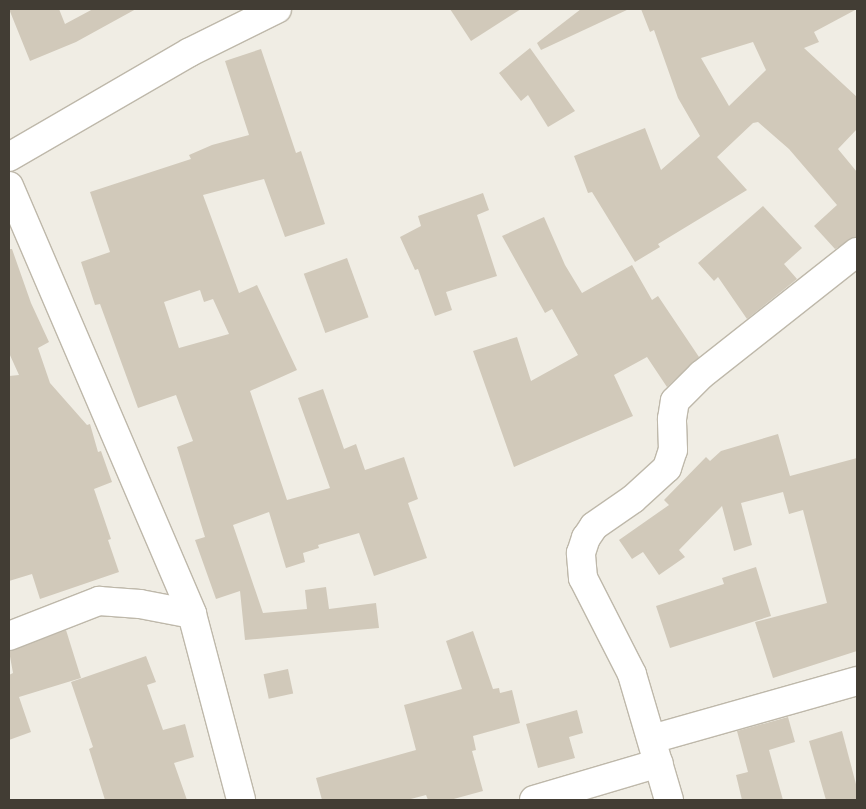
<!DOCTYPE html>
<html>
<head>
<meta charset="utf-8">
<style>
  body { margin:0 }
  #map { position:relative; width:866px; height:809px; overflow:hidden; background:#f0ede4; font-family:Commissioner,sans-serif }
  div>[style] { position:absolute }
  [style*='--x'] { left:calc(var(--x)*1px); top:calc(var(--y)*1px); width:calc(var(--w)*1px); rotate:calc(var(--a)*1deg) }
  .building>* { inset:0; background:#d1c9ba; transform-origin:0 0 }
  .roads { filter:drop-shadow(1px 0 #beb8aa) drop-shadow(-1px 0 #beb8aa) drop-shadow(0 1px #beb8aa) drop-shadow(0 -1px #beb8aa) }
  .minor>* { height:28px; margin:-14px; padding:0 14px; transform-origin:14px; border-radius:14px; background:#fff }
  span { translate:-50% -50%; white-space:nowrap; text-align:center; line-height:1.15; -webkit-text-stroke:4px #fff; paint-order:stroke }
  .frame { position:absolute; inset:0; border:10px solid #423d34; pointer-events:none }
</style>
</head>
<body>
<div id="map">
  <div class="building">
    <div style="clip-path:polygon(9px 9px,59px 9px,65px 24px,93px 9px,136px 9px,76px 42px,30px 61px)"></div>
    <div style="clip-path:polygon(450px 9px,521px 9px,471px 41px)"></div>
    <div style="clip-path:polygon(581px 9px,629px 9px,541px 50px,537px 43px)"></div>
    <div style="clip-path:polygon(evenodd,641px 9px,857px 9px,814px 32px,819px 42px,804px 48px,857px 97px,857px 129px,838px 149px,857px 172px,857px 237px,835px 249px,814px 226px,837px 205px,789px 149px,758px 122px,753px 123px,717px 157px,747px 190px,658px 244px,660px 247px,635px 262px,592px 192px,588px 193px,574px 156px,645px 128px,661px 170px,700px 136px,678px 98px,654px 30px,650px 32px,641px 9px,753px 42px,766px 70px,729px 106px,701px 58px,753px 42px)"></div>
    <div style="clip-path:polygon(530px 48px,575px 111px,548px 127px,528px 95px,521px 101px,499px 73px)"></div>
    <div style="clip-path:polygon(evenodd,261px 49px,296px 153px,301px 151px,325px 224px,285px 237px,264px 179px,203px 195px,239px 293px,257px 285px,297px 370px,250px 391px,287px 500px,330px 488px,298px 398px,323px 389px,344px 449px,356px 444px,365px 470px,404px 457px,418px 499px,408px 503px,427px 558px,374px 576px,359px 533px,318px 545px,319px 548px,303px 553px,305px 562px,286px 568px,269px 512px,233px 525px,263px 613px,307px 609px,305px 590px,326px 587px,329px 609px,376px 603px,379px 628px,245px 640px,240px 591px,216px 599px,195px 540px,205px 537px,177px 447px,193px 441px,176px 395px,138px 408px,100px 304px,95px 305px,81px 262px,110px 252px,90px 192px,191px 159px,189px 155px,212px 145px,249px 135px,225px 61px,261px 49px,200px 290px,204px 302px,213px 299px,229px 334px,179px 348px,164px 302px,200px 290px)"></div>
    <div style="clip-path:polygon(483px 193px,489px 210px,477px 215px,497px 276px,446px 292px,452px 310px,435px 316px,418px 269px,415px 270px,400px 237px,421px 226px,418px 216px)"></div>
    <div style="clip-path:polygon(763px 206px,802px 248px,784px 264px,797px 279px,747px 319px,718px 277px,714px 281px,698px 263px)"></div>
    <div style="clip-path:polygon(544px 217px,565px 265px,582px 293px,632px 265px,652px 300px,658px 296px,699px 357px,667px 387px,647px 357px,614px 375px,633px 416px,514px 467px,473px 351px,517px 337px,531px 381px,578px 355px,552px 309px,545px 313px,502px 236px)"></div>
    <div style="clip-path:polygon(9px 249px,12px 249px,31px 303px,49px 342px,38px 348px,50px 383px,87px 425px,90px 424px,98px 452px,101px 451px,112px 482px,94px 489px,111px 539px,108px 540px,119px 572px,40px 599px,32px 574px,9px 581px,9px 376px,19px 375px,9px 353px)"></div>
    <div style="left:347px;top:258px;width:63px;height:46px;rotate:70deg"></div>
    <div style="clip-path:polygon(778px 434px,790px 476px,857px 458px,857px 651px,773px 678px,755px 622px,827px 603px,803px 510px,789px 514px,783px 492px,741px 503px,752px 545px,734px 551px,722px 506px,679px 550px,685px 557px,659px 575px,643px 552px,632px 559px,619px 540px,669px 505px,664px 500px,706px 457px,710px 461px,721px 451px)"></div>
    <div style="clip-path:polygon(756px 567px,771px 616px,670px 648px,656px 606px,724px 584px,722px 578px)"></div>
    <div style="clip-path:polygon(66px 630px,81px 678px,19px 697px,31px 732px,9px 740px,9px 675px,13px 673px,9px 651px)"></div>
    <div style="clip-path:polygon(473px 631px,493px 689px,499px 688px,500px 693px,512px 690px,520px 723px,473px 736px,476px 750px,472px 751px,483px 791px,450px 800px,428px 800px,426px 795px,407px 800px,322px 800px,316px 778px,416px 750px,404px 705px,462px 689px,446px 641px)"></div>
    <div style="clip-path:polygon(146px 656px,156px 682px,147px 685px,163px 730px,185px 724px,194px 757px,174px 763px,187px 800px,105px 800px,89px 749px,93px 747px,71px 682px)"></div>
    <div style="left:288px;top:669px;width:25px;height:25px;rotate:78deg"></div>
    <div style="clip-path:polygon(577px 710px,583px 733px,569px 737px,575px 758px,538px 768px,526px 724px)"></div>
    <div style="clip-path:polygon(788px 717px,795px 742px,769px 750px,783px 800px,742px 800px,736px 775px,748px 772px,737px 731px)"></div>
    <div style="clip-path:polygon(842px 731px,857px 788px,857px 800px,826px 800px,809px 741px)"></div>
  </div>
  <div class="roads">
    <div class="minor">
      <div style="--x:9;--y:157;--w:209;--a:-30.1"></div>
      <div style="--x:190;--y:52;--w:97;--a:-26.3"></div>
      <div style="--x:9;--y:186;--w:465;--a:66.8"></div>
      <div style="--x:192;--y:614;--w:192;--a:75.2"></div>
      <div style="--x:9;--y:636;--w:97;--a:-21.3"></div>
      <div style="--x:99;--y:601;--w:41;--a:4.2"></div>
      <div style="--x:140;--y:604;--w:53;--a:10.9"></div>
      <div style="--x:652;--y:739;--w:213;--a:-15.8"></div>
      <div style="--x:534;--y:800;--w:130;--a:-16.5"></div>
      <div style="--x:669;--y:800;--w:131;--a:-106.4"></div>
      <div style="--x:632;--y:674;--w:108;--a:-117"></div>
      <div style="--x:583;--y:578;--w:25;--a:-95"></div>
      <div style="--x:581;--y:553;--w:16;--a:-72"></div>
      <div style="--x:586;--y:538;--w:14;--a:-56"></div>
      <div style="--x:594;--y:526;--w:47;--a:-34.7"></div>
      <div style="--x:633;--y:499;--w:46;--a:-42.4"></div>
      <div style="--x:667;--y:468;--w:19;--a:-72"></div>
      <div style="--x:673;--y:450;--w:31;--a:-92"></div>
      <div style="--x:672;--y:419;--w:18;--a:-81"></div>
      <div style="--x:675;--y:401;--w:37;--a:-45"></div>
      <div style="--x:701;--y:375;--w:199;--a:-38.3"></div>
    </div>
  </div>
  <div class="frame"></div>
</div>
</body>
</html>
